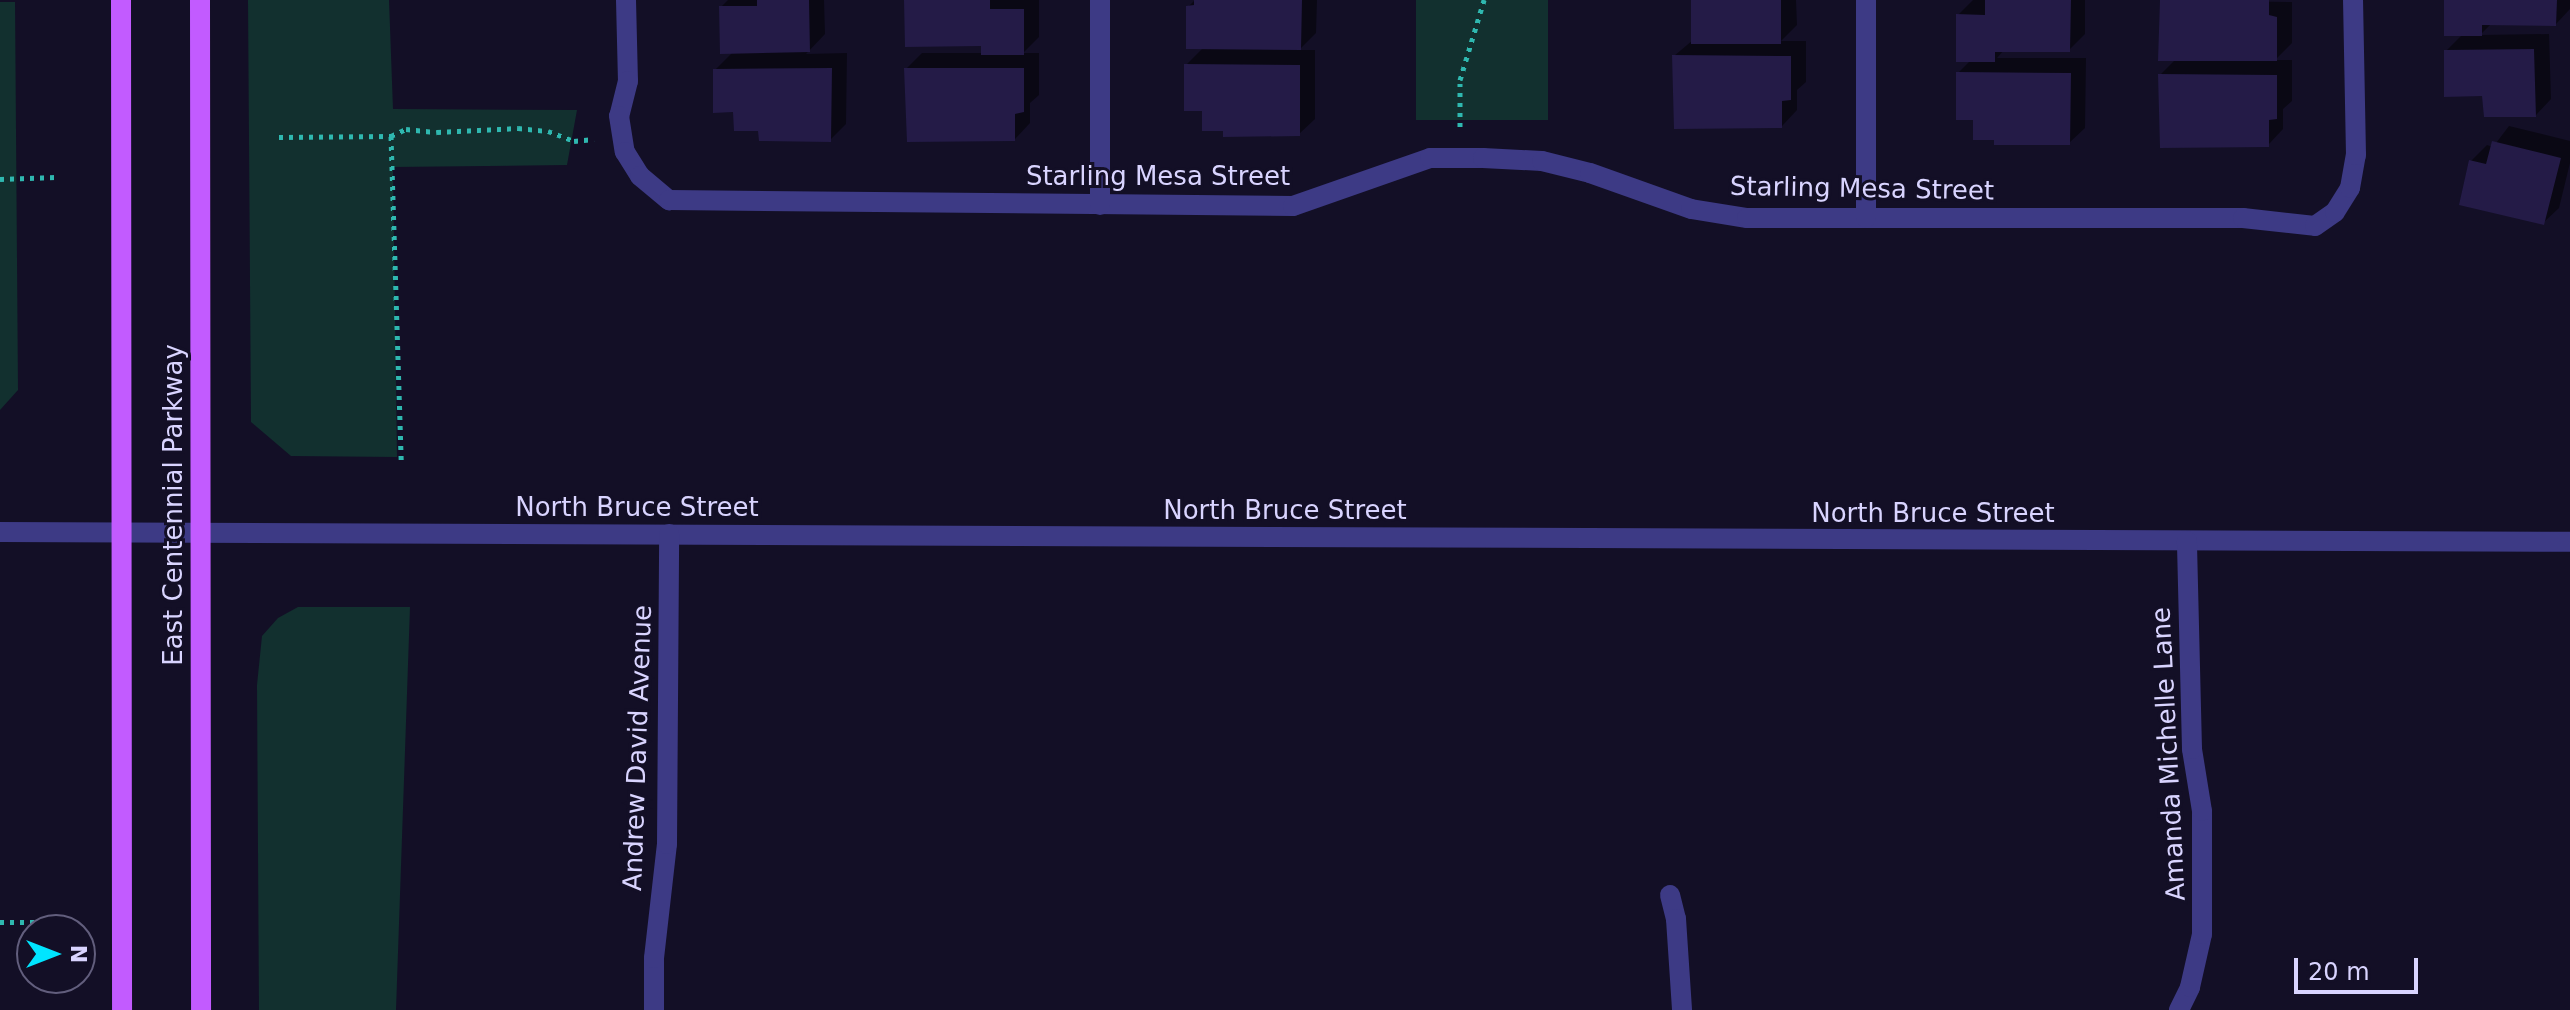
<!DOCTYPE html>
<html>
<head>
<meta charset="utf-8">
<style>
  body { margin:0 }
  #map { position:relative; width:2570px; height:1010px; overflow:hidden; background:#130f26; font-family:"DejaVu Sans",sans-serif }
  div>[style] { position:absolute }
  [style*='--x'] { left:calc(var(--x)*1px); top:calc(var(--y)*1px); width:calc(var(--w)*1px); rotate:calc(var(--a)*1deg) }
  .green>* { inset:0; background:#12302f; transform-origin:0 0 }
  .shadow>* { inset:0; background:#0007 }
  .building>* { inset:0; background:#241b47; transform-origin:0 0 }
  .path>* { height:5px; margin-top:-2.5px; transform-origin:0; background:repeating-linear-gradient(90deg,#2fb8b0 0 4px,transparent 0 10px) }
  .minor>* { height:20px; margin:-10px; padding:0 10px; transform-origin:10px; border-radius:10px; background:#3d3a85 }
  .major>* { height:20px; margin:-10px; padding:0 10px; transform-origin:10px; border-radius:10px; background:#c25bff }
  span { translate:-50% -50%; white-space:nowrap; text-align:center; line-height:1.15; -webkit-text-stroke:6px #130f26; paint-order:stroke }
  .street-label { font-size:26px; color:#d9d4ff }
  .north { position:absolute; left:16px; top:914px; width:80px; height:80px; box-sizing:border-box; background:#130f26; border:2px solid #625e7d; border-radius:50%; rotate:90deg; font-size:22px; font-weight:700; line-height:32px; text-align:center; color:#d9d4ff }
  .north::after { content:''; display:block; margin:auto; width:28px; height:36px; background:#00e5ff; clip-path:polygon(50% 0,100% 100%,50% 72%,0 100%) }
  .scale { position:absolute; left:2294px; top:958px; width:124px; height:36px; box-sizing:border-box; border:4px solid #d9d4ff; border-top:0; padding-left:10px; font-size:24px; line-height:28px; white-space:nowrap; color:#d9d4ff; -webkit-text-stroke:6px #130f26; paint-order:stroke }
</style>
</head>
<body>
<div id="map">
  <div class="green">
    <div style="clip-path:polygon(248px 0,389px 0,393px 109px,577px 110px,567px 165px,393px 167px,397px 457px,291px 456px,251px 422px)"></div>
    <div style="left:1416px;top:0;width:132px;height:120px"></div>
    <div style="clip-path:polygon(0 2px,15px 2px,18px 390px,0 410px)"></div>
    <div style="clip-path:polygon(298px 607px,410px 607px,396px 1010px,259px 1010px,257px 685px,262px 636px,278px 618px)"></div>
  </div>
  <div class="shadow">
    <div style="clip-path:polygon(728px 0,824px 0,825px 34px,806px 54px,847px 53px,846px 124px,830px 140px,760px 129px,735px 110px,715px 70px,734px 51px,721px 7px)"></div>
    <div style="clip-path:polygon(906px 0,1039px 0,1039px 37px,1023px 53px,1039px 53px,1039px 95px,1030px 103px,1030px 123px,1015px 139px,906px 69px,922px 53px,983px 53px,983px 44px)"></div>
    <div style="clip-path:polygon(1195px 0,1317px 0,1316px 33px,1299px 50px,1315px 50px,1315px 119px,1299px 134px,1225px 129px,1204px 109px,1186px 65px,1204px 47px,1188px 7px)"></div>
    <div style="clip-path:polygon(1693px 0,1796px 0,1797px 25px,1781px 41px,1806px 41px,1806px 82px,1797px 90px,1797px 110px,1782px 126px,1674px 56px,1693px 40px)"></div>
    <div style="clip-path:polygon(1973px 0,2085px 0,2085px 34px,2069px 50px,2004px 50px,1997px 58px,2086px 58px,2085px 128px,2069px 143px,1996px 138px,1975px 118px,1958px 73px,1971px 60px,1958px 15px)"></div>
    <div style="clip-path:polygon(2162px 0,2292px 2px,2292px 43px,2275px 60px,2292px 60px,2292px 101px,2283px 109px,2283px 129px,2268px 145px,2160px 75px,2176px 59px)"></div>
    <div style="clip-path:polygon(2446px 0,2570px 0,2570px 9px,2556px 24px,2492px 23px,2480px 35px,2549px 34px,2551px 99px,2536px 115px,2484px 94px,2446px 51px,2463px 34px)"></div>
    <div style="clip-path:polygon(2509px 126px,2570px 141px,2570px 163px,2559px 208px,2543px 223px,2471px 161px,2487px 145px,2493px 147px)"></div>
  </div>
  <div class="building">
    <div style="clip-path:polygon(757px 0,809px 0,810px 52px,720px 54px,719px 6px,757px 6px)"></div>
    <div style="clip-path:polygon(904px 0,990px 0,990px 9px,1024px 9px,1024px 55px,981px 55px,981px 46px,905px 47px)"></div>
    <div style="clip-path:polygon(1194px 0,1302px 0,1301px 50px,1186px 49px,1186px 6px,1194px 5px)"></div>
    <div style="left:1691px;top:0;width:90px;height:44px"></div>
    <div style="clip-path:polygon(1985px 0,2071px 0,2070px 52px,1995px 52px,1995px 62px,1956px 62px,1956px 14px,1985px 15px)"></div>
    <div style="clip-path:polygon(2160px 0,2269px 0,2269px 15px,2277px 17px,2277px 61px,2158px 61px)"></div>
    <div style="clip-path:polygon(2444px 0,2557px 0,2556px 26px,2482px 25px,2482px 36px,2444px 36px)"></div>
    <div style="clip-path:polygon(2534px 49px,2536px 117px,2484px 117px,2482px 96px,2444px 97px,2444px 50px)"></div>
    <div style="clip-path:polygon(1672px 55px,1791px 56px,1791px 100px,1782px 101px,1782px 128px,1674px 129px)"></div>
    <div style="clip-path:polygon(1184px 64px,1300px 65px,1300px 136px,1223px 137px,1223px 131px,1202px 131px,1202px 111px,1184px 111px)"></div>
    <div style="clip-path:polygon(832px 68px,831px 142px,759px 141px,758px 131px,734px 131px,733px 112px,713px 113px,713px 69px)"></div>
    <div style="clip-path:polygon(904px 68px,1024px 68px,1024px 112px,1015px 114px,1015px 141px,907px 142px)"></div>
    <div style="clip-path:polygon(1956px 72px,2071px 73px,2070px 145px,1994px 145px,1994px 140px,1973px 140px,1973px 120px,1956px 120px)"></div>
    <div style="clip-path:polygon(2158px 74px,2277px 75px,2277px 119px,2269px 120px,2269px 147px,2160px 148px)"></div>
    <div style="clip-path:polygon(2492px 141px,2561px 158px,2544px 225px,2459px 205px,2469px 160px,2486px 164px)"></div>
  </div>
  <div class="path">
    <div style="--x:1460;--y:127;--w:47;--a:-90"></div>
    <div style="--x:1460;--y:80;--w:84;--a:-73.3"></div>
    <div style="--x:391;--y:136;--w:325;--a:88.2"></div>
    <div style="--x:279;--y:137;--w:112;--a:-0.5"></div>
    <div style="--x:391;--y:136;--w:17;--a:-25"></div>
    <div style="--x:406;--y:129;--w:31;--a:6"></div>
    <div style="--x:437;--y:132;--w:81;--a:-2.8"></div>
    <div style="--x:518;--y:128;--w:30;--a:6"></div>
    <div style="--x:548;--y:131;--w:28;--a:21"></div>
    <div style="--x:574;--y:141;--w:20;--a:-6"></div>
    <div style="--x:0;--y:179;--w:56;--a:-2"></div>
    <div style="--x:0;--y:922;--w:49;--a:0"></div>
  </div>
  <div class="minor">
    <div style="--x:626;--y:0;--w:81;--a:88.6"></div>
    <div style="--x:628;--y:81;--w:36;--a:104"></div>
    <div style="--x:619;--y:116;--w:36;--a:81"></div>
    <div style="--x:625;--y:152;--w:28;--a:58"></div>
    <div style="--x:640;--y:176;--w:38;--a:40"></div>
    <div style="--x:669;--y:200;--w:624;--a:0.55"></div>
    <div style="--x:1293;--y:206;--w:145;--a:-19.3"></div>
    <div style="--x:1430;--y:158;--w:53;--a:0"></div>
    <div style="--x:1483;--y:158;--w:59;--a:2.9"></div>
    <div style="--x:1542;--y:161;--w:49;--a:14"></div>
    <div style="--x:1590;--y:173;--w:107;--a:19.6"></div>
    <div style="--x:1691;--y:209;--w:57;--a:9.1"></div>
    <div style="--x:1747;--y:218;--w:496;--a:0"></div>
    <div style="--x:2243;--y:218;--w:72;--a:6.3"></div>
    <div style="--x:2315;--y:226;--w:24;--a:-35"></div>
    <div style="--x:2335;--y:212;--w:28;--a:-58"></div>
    <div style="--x:2350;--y:188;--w:34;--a:-80"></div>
    <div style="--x:2356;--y:155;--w:155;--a:-91.1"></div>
    <div style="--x:1100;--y:0;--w:205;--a:90"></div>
    <div style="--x:1866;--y:0;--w:218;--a:90"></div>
    <div style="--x:0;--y:532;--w:2570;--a:0.22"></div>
    <div style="--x:1670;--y:895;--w:25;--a:76"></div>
    <div style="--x:1676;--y:919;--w:91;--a:86.2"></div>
    <div style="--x:654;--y:1010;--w:52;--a:-90"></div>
    <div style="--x:654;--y:958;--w:115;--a:-83.5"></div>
    <div style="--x:667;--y:844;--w:310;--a:-89.6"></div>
    <div style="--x:2179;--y:1010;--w:25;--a:-64"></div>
    <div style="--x:2190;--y:987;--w:54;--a:-77.2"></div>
    <div style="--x:2202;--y:934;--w:123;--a:-90"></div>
    <div style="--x:2202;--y:811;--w:63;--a:-99.2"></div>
    <div style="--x:2192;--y:749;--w:208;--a:-91.4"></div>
  </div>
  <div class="major">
    <div style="--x:121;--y:0;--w:1010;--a:89.94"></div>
    <div style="--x:200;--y:0;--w:1010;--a:89.94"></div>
  </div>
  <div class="street-label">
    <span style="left:1158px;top:177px">Starling Mesa Street</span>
    <span style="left:1862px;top:189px;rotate:1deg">Starling Mesa Street</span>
    <span style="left:174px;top:505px;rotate:-90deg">East Centennial Parkway</span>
    <span style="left:637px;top:508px">North Bruce Street</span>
    <span style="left:1285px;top:511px">North Bruce Street</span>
    <span style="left:1933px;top:514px">North Bruce Street</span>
    <span style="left:638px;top:748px;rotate:-88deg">Andrew David Avenue</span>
    <span style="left:2169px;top:754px;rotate:-93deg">Amanda Michelle Lane</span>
  </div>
  <div class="north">N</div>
  <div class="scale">20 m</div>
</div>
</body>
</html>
